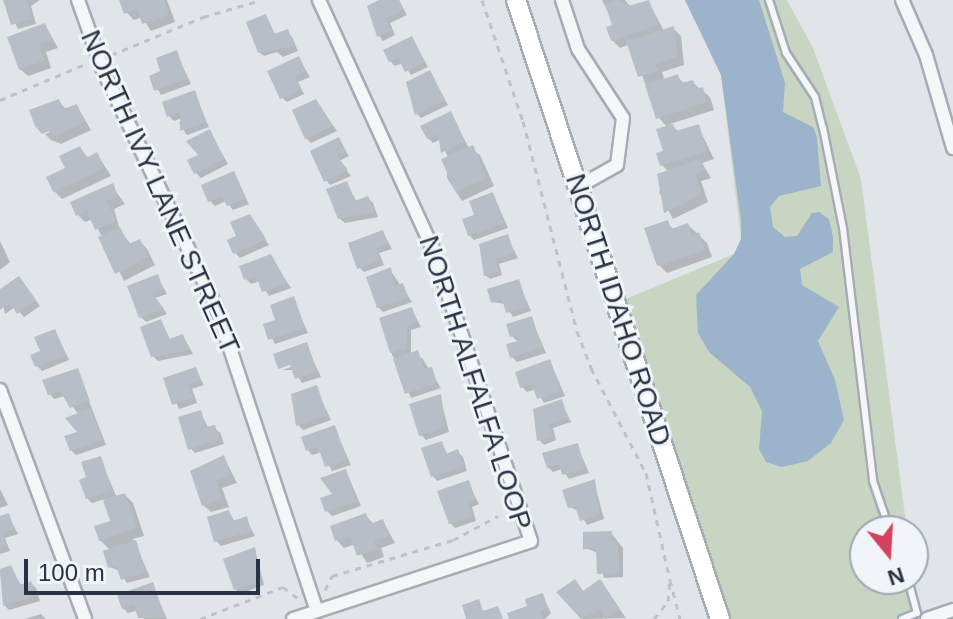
<!DOCTYPE html>
<html>
<head>
<meta charset="utf-8">
<style>
  body { margin:0 }
  #map { position:relative; width:953px; height:619px; overflow:hidden; background:#e1e5ea; font-family:Helvetica,sans-serif }
  div>[style] { position:absolute }
  [style*='--x'] { left:calc(var(--x)*1px); top:calc(var(--y)*1px); width:calc(var(--w)*1px); rotate:calc(var(--a)*1deg) }
  .green>* { inset:0; background:#c7d5c2 }
  .water>* { inset:0; background:#9bb4cb }
  .shadow>* { inset:0; background:#0003 }
  .building>* { inset:0; background:#b8bec8; transform-origin:0 0 }
  .path>* { height:3px; margin-top:-1.5px; transform-origin:0; background:repeating-linear-gradient(90deg,#bfc3c9 0 6px,transparent 0 12px) }
  .roads { filter:drop-shadow(2px 0 #a6acb5) drop-shadow(-2px 0 #a6acb5) drop-shadow(0 2px #a6acb5) drop-shadow(0 -2px #a6acb5) }
  .lane>* { height:6px; margin:-3px; padding:0 3px; transform-origin:3px; border-radius:3px; background:#f4f6f8 }
  .street>* { height:12px; margin:-6px; padding:0 6px; transform-origin:6px; border-radius:6px; background:#f4f6f8 }
  .secondary>* { height:18px; margin:-9px; padding:0 9px; transform-origin:9px; border-radius:9px; background:#fff }
  span { translate:-50% -50%; white-space:nowrap; text-align:center; line-height:1.15; -webkit-text-stroke:6px #f1f4f8; paint-order:stroke }
  .street-label { font-size:28px; color:#293343 }
  .north { position:absolute; left:849px; top:515px; width:80px; height:80px; box-sizing:border-box; background:#f1f4f8; border:2px solid #a1a7b0; border-radius:50%; rotate:162deg; font-size:22px; font-weight:700; line-height:32px; text-align:center; color:#293343 }
  .north::after { content:''; display:block; margin:auto; width:28px; height:36px; background:#d3435d; clip-path:polygon(50% 0,100% 100%,50% 72%,0 100%) }
  .scale { position:absolute; left:24px; top:559px; width:236px; height:36px; box-sizing:border-box; border:4px solid #293343; border-top:0; padding-left:10px; font-size:24px; line-height:28px; white-space:nowrap; color:#293343; -webkit-text-stroke:6px #f1f4f8; paint-order:stroke }
</style>
</head>
<body>
<div id="map">
  <div class="green">
    <div style="clip-path:polygon(685px 0,787px 0,813px 48px,861px 179px,907px 531px,865px 531px,865px 579px,913px 579px,913px 573px,919px 619px,731px 619px,616px 303px,734px 254px,741px 239px,721px 75px)"></div>
  </div>
  <div class="water">
    <div style="clip-path:polygon(685px 0,759px 0,785px 83px,783px 112px,813px 127px,817px 137px,821px 186px,779px 196px,770px 207px,773px 227px,785px 237px,797px 236px,812px 213px,819px 212px,829px 219px,833px 237px,833px 252px,800px 269px,802px 285px,839px 307px,818px 341px,835px 380px,844px 420px,831px 443px,808px 461px,782px 467px,766px 462px,759px 449px,762px 411px,750px 387px,709px 352px,698px 333px,696px 295px,734px 254px,741px 239px,741px 220px,721px 75px)"></div>
  </div>
  <div class="shadow">
    <div style="clip-path:polygon(5px 0,40px 0,31px 6px,36px 24px,18px 29px)"></div>
    <div style="clip-path:polygon(122px 0,167px 0,175px 22px,151px 31px,142px 17px,134px 20px,126px 12px)"></div>
    <div style="clip-path:polygon(384px 0,399px 0,407px 15px,390px 23px,395px 35px,383px 41px,379px 36px)"></div>
    <div style="clip-path:polygon(602px 0,625px 0,631px 7px,648px 1px,664px 31px,673px 28px,681px 36px,684px 65px,662px 72px,665px 81px,677px 77px,685px 84px,692px 82px,710px 97px,714px 110px,670px 124px,679px 132px,698px 126px,714px 159px,702px 163px,711px 178px,701px 181px,708px 202px,673px 219px,659px 192px,669px 172px,662px 165px,668px 128px,658px 117px,630px 44px,620px 48px,612px 40px,615px 26px)"></div>
    <div style="clip-path:polygon(266px 16px,276px 36px,287px 32px,292px 37px,298px 51px,283px 57px,277px 52px,264px 56px,259px 52px)"></div>
    <div style="clip-path:polygon(45px 25px,58px 48px,46px 52px,51px 68px,28px 76px,20px 69px)"></div>
    <div style="clip-path:polygon(412px 38px,428px 67px,411px 75px,403px 63px,395px 66px,390px 61px)"></div>
    <div style="clip-path:polygon(176px 53px,191px 84px,161px 95px,151px 77px,163px 72px)"></div>
    <div style="clip-path:polygon(298px 58px,310px 77px,298px 82px,304px 94px,287px 102px,282px 98px)"></div>
    <div style="clip-path:polygon(430px 73px,448px 105px,421px 118px,417px 114px)"></div>
    <div style="clip-path:polygon(194px 93px,209px 127px,187px 135px,179px 123px,185px 117px,174px 121px,169px 116px)"></div>
    <div style="clip-path:polygon(58px 101px,67px 110px,77px 106px,91px 130px,61px 144px,51px 140px,45px 134px,59px 129px)"></div>
    <div style="clip-path:polygon(320px 107px,337px 131px,311px 143px,306px 138px)"></div>
    <div style="clip-path:polygon(450px 114px,469px 148px,480px 155px,494px 186px,462px 201px,447px 178px,448px 158px,441px 139px,433px 143px,428px 138px)"></div>
    <div style="clip-path:polygon(209px 131px,228px 164px,201px 178px,196px 173px)"></div>
    <div style="clip-path:polygon(339px 140px,349px 156px,339px 161px,351px 176px,330px 185px,326px 180px)"></div>
    <div style="clip-path:polygon(80px 148px,88px 158px,97px 154px,111px 176px,62px 199px,54px 191px)"></div>
    <div style="clip-path:polygon(233px 173px,249px 204px,233px 210px,226px 201px,215px 206px,210px 201px)"></div>
    <div style="clip-path:polygon(346px 183px,357px 202px,368px 198px,373px 203px,378px 217px,345px 223px,339px 218px)"></div>
    <div style="clip-path:polygon(112px 186px,125px 204px,114px 209px,120px 230px,131px 245px,140px 241px,147px 249px,155px 265px,124px 281px,93px 219px,85px 222px,78px 215px)"></div>
    <div style="clip-path:polygon(493px 194px,508px 228px,474px 240px,469px 235px,476px 216px)"></div>
    <div style="clip-path:polygon(250px 216px,269px 245px,240px 258px,235px 253px)"></div>
    <div style="clip-path:polygon(667px 223px,674px 230px,688px 225px,707px 243px,712px 257px,667px 273px,659px 265px)"></div>
    <div style="clip-path:polygon(383px 232px,392px 249px,379px 253px,384px 265px,364px 272px,359px 267px)"></div>
    <div style="clip-path:polygon(507px 237px,518px 258px,499px 264px,502px 275px,490px 279px,485px 275px)"></div>
    <div style="clip-path:polygon(0 241px,10px 262px,0 270px)"></div>
    <div style="clip-path:polygon(270px 256px,291px 288px,269px 296px,260px 281px,251px 284px,246px 279px)"></div>
    <div style="clip-path:polygon(390px 270px,412px 302px,383px 312px,378px 307px)"></div>
    <div style="clip-path:polygon(157px 276px,167px 294px,155px 298px,167px 314px,146px 322px,141px 317px)"></div>
    <div style="clip-path:polygon(518px 281px,531px 311px,513px 317px,505px 304px,493px 302px)"></div>
    <div style="clip-path:polygon(23px 283px,40px 306px,24px 317px,15px 307px,5px 314px,0 291px)"></div>
    <div style="clip-path:polygon(293px 299px,308px 333px,275px 344px,265px 325px,277px 321px)"></div>
    <div style="clip-path:polygon(412px 310px,421px 327px,411px 330px,411px 355px,422px 358px,441px 388px,411px 398px,391px 352px)"></div>
    <div style="clip-path:polygon(531px 318px,546px 353px,517px 362px,512px 357px,519px 343px,512px 336px)"></div>
    <div style="clip-path:polygon(161px 321px,171px 341px,183px 336px,193px 354px,158px 361px,153px 356px)"></div>
    <div style="clip-path:polygon(55px 331px,69px 360px,42px 371px,37px 366px)"></div>
    <div style="clip-path:polygon(306px 345px,321px 377px,302px 383px,294px 370px,282px 370px,300px 364px)"></div>
    <div style="clip-path:polygon(550px 361px,565px 396px,544px 403px,536px 389px,527px 392px,522px 387px)"></div>
    <div style="clip-path:polygon(195px 369px,204px 385px,192px 389px,197px 403px,179px 409px,166px 379px)"></div>
    <div style="clip-path:polygon(77px 370px,106px 445px,76px 455px,71px 450px,80px 433px,79px 415px,65px 396px,54px 399px,50px 394px)"></div>
    <div style="clip-path:polygon(316px 388px,331px 420px,303px 430px,298px 425px)"></div>
    <div style="clip-path:polygon(440px 396px,449px 432px,426px 440px,421px 435px)"></div>
    <div style="clip-path:polygon(561px 402px,571px 422px,553px 428px,556px 440px,544px 445px,539px 440px)"></div>
    <div style="clip-path:polygon(200px 412px,209px 429px,220px 432px,224px 444px,195px 453px,190px 448px)"></div>
    <div style="clip-path:polygon(334px 427px,351px 465px,332px 471px,322px 452px,312px 455px,308px 450px)"></div>
    <div style="clip-path:polygon(441px 443px,448px 455px,458px 452px,463px 457px,467px 471px,437px 481px,433px 476px)"></div>
    <div style="clip-path:polygon(577px 445px,589px 473px,569px 479px,562px 469px,553px 472px,548px 467px)"></div>
    <div style="clip-path:polygon(224px 457px,237px 483px,222px 488px,229px 507px,211px 512px,203px 505px)"></div>
    <div style="clip-path:polygon(100px 458px,117px 498px,125px 495px,133px 503px,144px 536px,133px 539px,150px 577px,127px 583px,120px 571px,110px 567px,110px 550px,100px 540px,113px 522px,105px 499px,92px 503px,87px 498px,89px 478px)"></div>
    <div style="clip-path:polygon(346px 471px,361px 506px,332px 516px,327px 511px)"></div>
    <div style="clip-path:polygon(594px 481px,604px 519px,587px 525px,579px 511px,570px 507px)"></div>
    <div style="clip-path:polygon(468px 483px,479px 504px,472px 507px,476px 521px,455px 528px,450px 523px)"></div>
    <div style="clip-path:polygon(0 489px,8px 505px,0 508px)"></div>
    <div style="clip-path:polygon(229px 512px,235px 522px,246px 519px,255px 536px,221px 546px,216px 541px)"></div>
    <div style="clip-path:polygon(8px 515px,18px 534px,5px 538px,10px 551px,0 554px,0 518px)"></div>
    <div style="clip-path:polygon(366px 516px,374px 524px,383px 521px,395px 543px,381px 548px,384px 557px,367px 563px,355px 544px,344px 548px,337px 540px)"></div>
    <div style="clip-path:polygon(611px 533px,623px 548px,623px 577px,604px 578px,598px 553px,585px 548px)"></div>
    <div style="clip-path:polygon(255px 549px,264px 585px,240px 594px,235px 589px)"></div>
    <div style="clip-path:polygon(10px 568px,22px 586px,31px 583px,36px 588px,40px 601px,9px 610px,4px 605px,0 571px)"></div>
    <div style="clip-path:polygon(575px 582px,584px 592px,600px 582px,626px 618px,583px 619px,559px 593px)"></div>
    <div style="clip-path:polygon(152px 585px,167px 619px,144px 619px,139px 610px,128px 613px,123px 608px)"></div>
    <div style="clip-path:polygon(542px 595px,551px 613px,545px 619px,511px 619px)"></div>
    <div style="clip-path:polygon(41px 614px,46px 619px,25px 619px)"></div>
  </div>
  <div class="building">
    <div style="clip-path:polygon(3px 0,27px 0,32px 19px,11px 25px)"></div>
    <div style="clip-path:polygon(119px 0,164px 0,169px 15px,142px 24px,137px 9px,124px 14px)"></div>
    <div style="clip-path:polygon(379px 0,399px 0,403px 10px,386px 18px,392px 30px,377px 37px,367px 6px)"></div>
    <div style="clip-path:polygon(618px 0,628px 6px,649px 0,658px 25px,611px 41px,606px 27px,612px 25px,605px 4px)"></div>
    <div style="clip-path:polygon(266px 14px,274px 34px,288px 29px,294px 46px,258px 53px,246px 22px)"></div>
    <div style="clip-path:polygon(45px 23px,52px 40px,39px 44px,45px 60px,19px 70px,7px 37px)"></div>
    <div style="clip-path:polygon(674px 26px,677px 57px,655px 64px,658px 71px,638px 77px,626px 41px)"></div>
    <div style="clip-path:polygon(412px 36px,425px 62px,405px 72px,398px 58px,389px 62px,383px 50px)"></div>
    <div style="clip-path:polygon(177px 50px,187px 79px,154px 91px,149px 76px,160px 71px,156px 58px)"></div>
    <div style="clip-path:polygon(299px 56px,306px 71px,295px 77px,301px 89px,280px 99px,267px 71px)"></div>
    <div style="clip-path:polygon(430px 70px,445px 100px,415px 115px,406px 82px)"></div>
    <div style="clip-path:polygon(678px 74px,681px 83px,693px 80px,696px 89px,703px 87px,707px 102px,656px 119px,645px 85px)"></div>
    <div style="clip-path:polygon(195px 90px,206px 122px,180px 131px,180px 112px,167px 117px,162px 102px)"></div>
    <div style="clip-path:polygon(59px 99px,63px 109px,77px 104px,84px 122px,51px 138px,49px 131px,42px 134px,35px 126px,29px 110px)"></div>
    <div style="clip-path:polygon(316px 99px,333px 126px,305px 139px,292px 110px)"></div>
    <div style="clip-path:polygon(451px 111px,465px 141px,441px 153px,438px 134px,427px 139px,420px 126px)"></div>
    <div style="clip-path:polygon(673px 124px,676px 131px,699px 124px,707px 151px,660px 166px,656px 153px,663px 151px,656px 129px)"></div>
    <div style="clip-path:polygon(210px 129px,224px 159px,194px 174px,187px 160px,198px 155px,186px 141px)"></div>
    <div style="clip-path:polygon(339px 137px,346px 151px,336px 155px,348px 170px,324px 182px,310px 151px)"></div>
    <div style="left:473px;top:145px;width:36px;height:35px;rotate:66deg"></div>
    <div style="clip-path:polygon(80px 146px,86px 158px,97px 152px,105px 168px,53px 192px,46px 177px,65px 168px,59px 156px)"></div>
    <div style="clip-path:polygon(701px 159px,705px 170px,695px 173px,702px 194px,664px 213px,657px 174px)"></div>
    <div style="clip-path:polygon(234px 171px,246px 198px,227px 206px,222px 196px,208px 202px,201px 185px)"></div>
    <div style="clip-path:polygon(347px 181px,355px 201px,368px 196px,375px 212px,338px 219px,326px 189px)"></div>
    <div style="clip-path:polygon(113px 183px,118px 196px,107px 201px,116px 221px,95px 230px,87px 211px,76px 216px,70px 202px)"></div>
    <div style="clip-path:polygon(493px 192px,504px 223px,468px 236px,462px 219px,474px 215px,469px 201px)"></div>
    <div style="clip-path:polygon(250px 214px,266px 239px,233px 254px,227px 240px,236px 236px,230px 222px)"></div>
    <div style="clip-path:polygon(668px 220px,671px 229px,688px 223px,692px 235px,699px 232px,705px 250px,657px 266px,644px 228px)"></div>
    <div style="clip-path:polygon(120px 227px,128px 244px,140px 239px,148px 257px,115px 274px,98px 237px)"></div>
    <div style="clip-path:polygon(383px 230px,388px 244px,376px 249px,380px 260px,357px 269px,348px 243px)"></div>
    <div style="clip-path:polygon(508px 234px,514px 253px,495px 259px,499px 271px,484px 276px,479px 244px)"></div>
    <div style="clip-path:polygon(271px 254px,287px 283px,262px 292px,256px 276px,244px 280px,239px 266px)"></div>
    <div style="clip-path:polygon(391px 267px,394px 286px,403px 283px,408px 297px,377px 308px,366px 277px)"></div>
    <div style="clip-path:polygon(158px 274px,163px 289px,152px 293px,164px 309px,139px 318px,127px 286px)"></div>
    <div style="clip-path:polygon(19px 276px,36px 300px,17px 314px,10px 303px,0 310px,0 289px)"></div>
    <div style="clip-path:polygon(519px 279px,528px 307px,506px 313px,502px 299px,491px 303px,487px 289px)"></div>
    <div style="clip-path:polygon(294px 296px,305px 328px,268px 340px,263px 324px,275px 320px,270px 305px)"></div>
    <div style="clip-path:polygon(412px 307px,417px 323px,407px 326px,407px 348px,390px 353px,379px 318px)"></div>
    <div style="clip-path:polygon(532px 316px,542px 348px,510px 358px,506px 344px,518px 341px,517px 335px,510px 337px,506px 324px)"></div>
    <div style="clip-path:polygon(161px 319px,169px 339px,183px 334px,189px 350px,151px 357px,140px 327px)"></div>
    <div style="clip-path:polygon(55px 329px,66px 355px,35px 367px,30px 355px,40px 351px,34px 337px)"></div>
    <div style="clip-path:polygon(307px 342px,317px 372px,295px 379px,290px 365px,278px 369px,273px 354px)"></div>
    <div style="clip-path:polygon(418px 350px,424px 369px,432px 367px,437px 383px,405px 394px,393px 359px)"></div>
    <div style="clip-path:polygon(550px 359px,561px 391px,537px 399px,532px 384px,520px 388px,515px 372px)"></div>
    <div style="clip-path:polygon(196px 367px,201px 380px,188px 384px,193px 398px,172px 405px,163px 378px)"></div>
    <div style="clip-path:polygon(78px 368px,90px 401px,70px 408px,60px 391px,48px 395px,42px 380px)"></div>
    <div style="clip-path:polygon(317px 385px,327px 415px,296px 426px,291px 394px)"></div>
    <div style="clip-path:polygon(441px 394px,445px 427px,419px 436px,409px 404px)"></div>
    <div style="clip-path:polygon(562px 399px,568px 418px,549px 424px,553px 436px,537px 441px,533px 409px)"></div>
    <div style="clip-path:polygon(91px 408px,102px 440px,70px 451px,64px 436px,77px 432px,65px 418px)"></div>
    <div style="clip-path:polygon(201px 410px,206px 427px,215px 425px,220px 439px,188px 450px,178px 417px)"></div>
    <div style="clip-path:polygon(335px 425px,347px 460px,325px 467px,318px 447px,306px 451px,301px 437px)"></div>
    <div style="clip-path:polygon(442px 441px,446px 454px,458px 449px,464px 466px,431px 477px,421px 448px)"></div>
    <div style="clip-path:polygon(578px 443px,585px 469px,562px 475px,559px 464px,547px 468px,542px 453px)"></div>
    <div style="clip-path:polygon(224px 455px,231px 475px,216px 480px,222px 499px,202px 506px,190px 471px)"></div>
    <div style="clip-path:polygon(101px 456px,112px 490px,86px 499px,79px 480px,86px 477px,81px 462px)"></div>
    <div style="clip-path:polygon(346px 469px,357px 501px,325px 512px,320px 498px,332px 494px,320px 478px)"></div>
    <div style="clip-path:polygon(595px 479px,600px 514px,580px 521px,575px 506px,568px 508px,562px 490px)"></div>
    <div style="clip-path:polygon(469px 480px,475px 499px,468px 502px,473px 516px,449px 524px,437px 491px)"></div>
    <div style="clip-path:polygon(125px 493px,137px 528px,99px 541px,94px 526px,110px 521px,103px 500px)"></div>
    <div style="clip-path:polygon(229px 510px,233px 521px,247px 516px,251px 531px,214px 542px,207px 517px)"></div>
    <div style="clip-path:polygon(9px 513px,14px 529px,2px 533px,6px 546px,0 548px,0 516px)"></div>
    <div style="clip-path:polygon(366px 513px,370px 524px,383px 519px,389px 536px,374px 541px,377px 549px,357px 556px,350px 536px,335px 541px,330px 526px)"></div>
    <div style="clip-path:polygon(612px 531px,612px 541px,618px 541px,619px 573px,597px 574px,596px 549px,583px 549px,583px 532px)"></div>
    <div style="clip-path:polygon(136px 540px,146px 572px,121px 580px,116px 566px,108px 568px,103px 551px)"></div>
    <div style="clip-path:polygon(255px 547px,260px 581px,234px 590px,223px 559px)"></div>
    <div style="clip-path:polygon(11px 565px,20px 585px,31px 581px,36px 596px,3px 606px,0 569px)"></div>
    <div style="clip-path:polygon(575px 579px,583px 591px,600px 579px,620px 609px,606px 619px,600px 610px,581px 619px,556px 592px)"></div>
    <div style="clip-path:polygon(153px 582px,165px 617px,138px 618px,134px 605px,122px 609px,117px 595px)"></div>
    <div style="clip-path:polygon(543px 593px,548px 608px,540px 611px,543px 619px,509px 619px,507px 613px,527px 606px,525px 599px)"></div>
    <div style="clip-path:polygon(479px 599px,483px 611px,498px 606px,503px 619px,466px 619px,462px 605px)"></div>
  </div>
  <div class="path">
    <div style="--x:482;--y:0;--w:128;--a:71.3"></div>
    <div style="--x:523;--y:121;--w:217;--a:75.6"></div>
    <div style="--x:577;--y:331;--w:40;--a:69"></div>
    <div style="--x:591;--y:368;--w:119;--a:62.4"></div>
    <div style="--x:646;--y:473;--w:110;--a:77.4"></div>
    <div style="--x:111;--y:55;--w:100;--a:-22.4"></div>
    <div style="--x:203;--y:17;--w:60;--a:-16.3"></div>
    <div style="--x:0;--y:100;--w:95;--a:-22.8"></div>
    <div style="--x:325;--y:590;--w:16;--a:-63"></div>
    <div style="--x:332;--y:576;--w:126;--a:-16.6"></div>
    <div style="--x:453;--y:540;--w:51;--a:-28.1"></div>
    <div style="--x:200;--y:619;--w:89;--a:-21.1"></div>
    <div style="--x:283;--y:587;--w:20;--a:37"></div>
    <div style="--x:654;--y:619;--w:23;--a:-52"></div>
    <div style="--x:668;--y:601;--w:21;--a:-85"></div>
    <div style="--x:670;--y:580;--w:40;--a:75.6"></div>
  </div>
  <div class="roads">
    <div class="lane">
      <div style="--x:769;--y:0;--w:56;--a:72.2"></div>
      <div style="--x:786;--y:53;--w:53;--a:56.6"></div>
      <div style="--x:815;--y:97;--w:32;--a:76"></div>
      <div style="--x:823;--y:128;--w:102;--a:78.7"></div>
      <div style="--x:843;--y:228;--w:255;--a:83.2"></div>
      <div style="--x:873;--y:481;--w:53;--a:71.2"></div>
      <div style="--x:902;--y:619;--w:16;--a:-22"></div>
      <div style="--x:917;--y:613;--w:35;--a:-105"></div>
    </div>
    <div class="street">
      <div style="--x:78;--y:0;--w:74;--a:70.3"></div>
      <div style="--x:103;--y:70;--w:265;--a:64.5"></div>
      <div style="--x:217;--y:309;--w:318;--a:71.7"></div>
      <div style="--x:562;--y:0;--w:52;--a:71.9"></div>
      <div style="--x:578;--y:49;--w:82;--a:56.9"></div>
      <div style="--x:623;--y:118;--w:47;--a:97.3"></div>
      <div style="--x:617;--y:165;--w:45;--a:150.6"></div>
      <div style="--x:902;--y:0;--w:60;--a:66.4"></div>
      <div style="--x:926;--y:55;--w:97;--a:73.8"></div>
      <div style="--x:0;--y:390;--w:244;--a:69.6"></div>
      <div style="--x:293;--y:619;--w:250;--a:-18.1"></div>
      <div style="--x:531;--y:541;--w:310;--a:-108.6"></div>
      <div style="--x:432;--y:247;--w:272;--a:-114.6"></div>
      <div style="--x:927;--y:619;--w:28;--a:-19"></div>
    </div>
    <div class="secondary">
      <div style="--x:516;--y:0;--w:652;--a:71.76"></div>
    </div>
  </div>
  <div class="street-label">
    <span style="left:160px;top:192px;rotate:66deg">NORTH IVY LANE STREET</span>
    <span style="left:618px;top:310px;rotate:72deg">NORTH IDAHO ROAD</span>
    <span style="left:475px;top:383px;rotate:72deg">NORTH ALFALFA LOOP</span>
  </div>
  <div class="north">N</div>
  <div class="scale">100 m</div>
</div>
</body>
</html>
